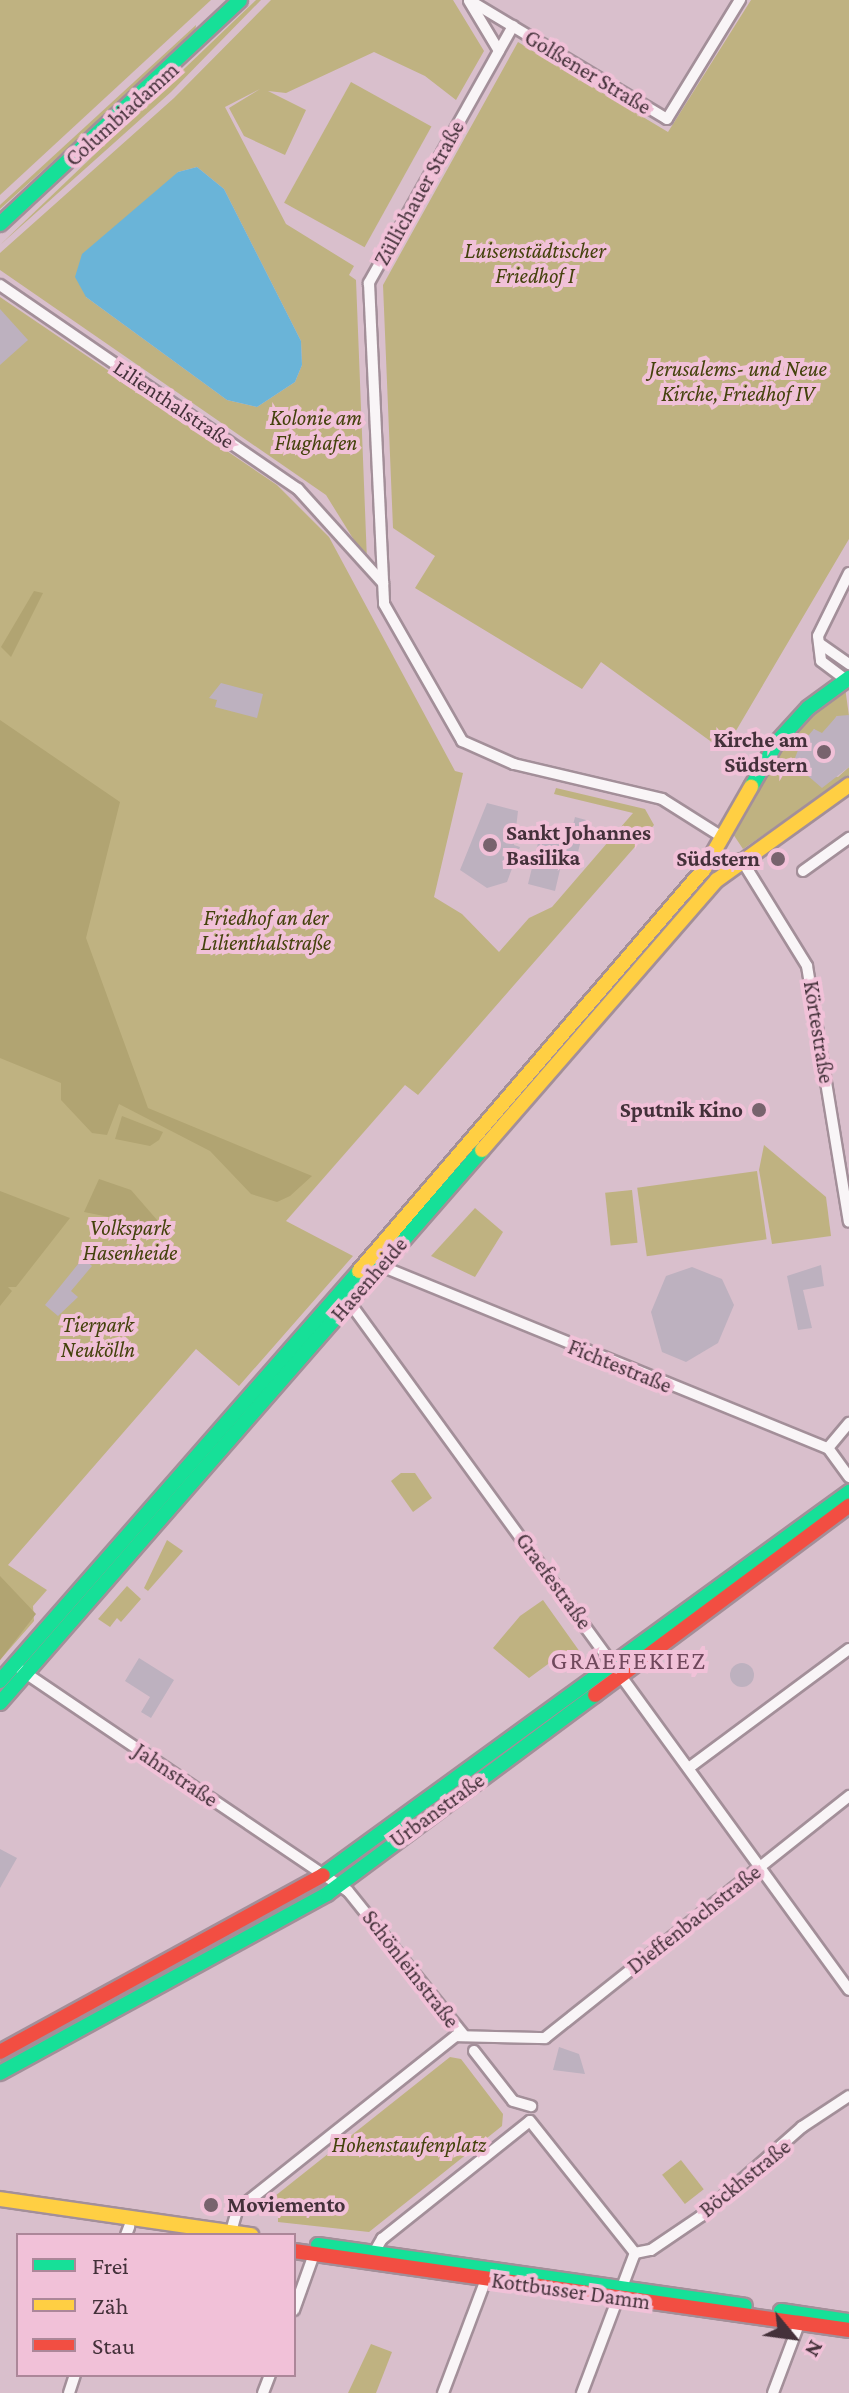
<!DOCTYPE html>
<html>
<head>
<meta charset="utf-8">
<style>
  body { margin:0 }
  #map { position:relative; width:849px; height:2393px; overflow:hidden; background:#d9bfcc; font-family:"Crimson Pro",serif }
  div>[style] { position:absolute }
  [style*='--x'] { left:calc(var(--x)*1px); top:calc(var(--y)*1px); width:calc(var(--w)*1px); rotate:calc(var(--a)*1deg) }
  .green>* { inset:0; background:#bfb281; transform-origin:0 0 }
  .forest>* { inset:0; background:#b1a472 }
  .water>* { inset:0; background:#6ab4d8 }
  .building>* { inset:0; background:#bdb1bf }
  .round { border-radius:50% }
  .roads { filter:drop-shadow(2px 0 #a38f99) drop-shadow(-2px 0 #a38f99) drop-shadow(0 2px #a38f99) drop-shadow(0 -2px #a38f99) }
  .street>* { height:10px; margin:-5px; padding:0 5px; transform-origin:5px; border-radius:5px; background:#f9f5f7 }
  .fast>* { height:14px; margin:-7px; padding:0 7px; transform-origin:7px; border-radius:7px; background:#16e098 }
  .slow>* { height:14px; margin:-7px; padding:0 7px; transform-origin:7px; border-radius:7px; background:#ffcf43 }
  .jam>* { height:14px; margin:-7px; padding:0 7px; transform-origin:7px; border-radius:7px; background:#f24e42 }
  .dots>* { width:22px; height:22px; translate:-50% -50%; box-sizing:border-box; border:4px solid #f1c1d8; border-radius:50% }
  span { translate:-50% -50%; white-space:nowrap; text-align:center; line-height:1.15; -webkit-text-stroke:8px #f1c1d8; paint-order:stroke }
  .street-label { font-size:22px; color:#44313a }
  .park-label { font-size:22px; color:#44420c; font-style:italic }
  .poi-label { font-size:22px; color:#44313a; font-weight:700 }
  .right { translate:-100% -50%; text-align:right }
  .left { translate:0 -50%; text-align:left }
  .quarter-label { font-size:26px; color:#70485c; letter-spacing:2px }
  .legend { position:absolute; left:16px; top:2233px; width:280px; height:144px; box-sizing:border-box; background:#f1c1d8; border:2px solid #ac8799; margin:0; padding:10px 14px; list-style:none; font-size:24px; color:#44313a }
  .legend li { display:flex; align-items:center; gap:16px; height:40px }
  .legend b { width:40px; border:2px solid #ac8799 }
  .north { position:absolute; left:753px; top:2297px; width:80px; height:80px; -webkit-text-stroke:6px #f1c1d8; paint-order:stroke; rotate:119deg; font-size:22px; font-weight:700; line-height:32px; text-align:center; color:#44313a }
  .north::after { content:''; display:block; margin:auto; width:28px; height:36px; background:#44313a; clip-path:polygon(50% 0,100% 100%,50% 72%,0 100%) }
</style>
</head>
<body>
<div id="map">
  <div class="green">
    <div style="clip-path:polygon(0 0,211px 0,0 195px)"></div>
    <div style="clip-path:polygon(256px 0,261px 0,171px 92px,0 245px)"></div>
    <div style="clip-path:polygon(evenodd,271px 0,453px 0,484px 51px,456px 100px,425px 76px,374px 52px,286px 93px,268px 91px,306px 110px,285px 155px,244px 136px,229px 108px,260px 89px,225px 107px,286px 224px,354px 266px,349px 275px,356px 280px,367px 561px,326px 495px,0 270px,0 253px,174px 98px,271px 0,197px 167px,224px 189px,301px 341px,302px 365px,295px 382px,257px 407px,227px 400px,86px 297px,178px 172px,197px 167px)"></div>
    <div style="clip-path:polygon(751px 0,849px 0,849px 539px,724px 751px,601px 662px,582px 689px,415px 588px,435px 556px,393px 528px,383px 285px,518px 42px,668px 132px)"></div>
    <div style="clip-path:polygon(196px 25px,195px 33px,0 209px,0 205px)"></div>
    <div style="left:351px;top:82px;width:92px;height:138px;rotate:29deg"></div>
    <div style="clip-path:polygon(0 297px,277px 485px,329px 537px,455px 771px,463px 773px,434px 897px,462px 914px,499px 952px,529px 918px,552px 907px,633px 813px,554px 794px,556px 788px,645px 809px,654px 825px,418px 1095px,405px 1085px,286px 1221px,353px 1256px,239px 1386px,196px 1349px,8px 1565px,47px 1590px,33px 1606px,34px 1621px,0 1660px)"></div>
    <div style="clip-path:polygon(845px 687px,849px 716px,837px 716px,822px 736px,814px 729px,795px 767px,838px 777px,849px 767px,849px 776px,743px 849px,733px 834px,781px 749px,810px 715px)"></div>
    <div style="clip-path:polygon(764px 1145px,826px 1197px,831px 1236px,772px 1244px,759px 1170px)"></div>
    <div style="left:757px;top:1171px;width:69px;height:121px;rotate:82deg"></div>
    <div style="left:632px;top:1190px;width:53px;height:27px;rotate:84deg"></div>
    <div style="clip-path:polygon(475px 1208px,503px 1232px,475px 1277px,431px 1256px)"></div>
    <div style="clip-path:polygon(401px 1473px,415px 1473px,432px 1498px,413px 1512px,391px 1481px)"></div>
    <div style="clip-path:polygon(167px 1540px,183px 1551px,148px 1591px,144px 1588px)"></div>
    <div style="clip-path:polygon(127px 1586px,141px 1599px,121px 1622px,117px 1618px,110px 1627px,98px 1619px)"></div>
    <div style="clip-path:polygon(543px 1600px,585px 1659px,570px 1670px,559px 1656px,529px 1678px,493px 1648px,520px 1616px)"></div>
    <div style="clip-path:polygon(291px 1900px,294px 1905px,143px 1988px,139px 1982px)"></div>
    <div style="clip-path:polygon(120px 1994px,122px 1998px,0 2066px,0 2058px)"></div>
    <div style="clip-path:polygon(450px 2057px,461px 2059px,503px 2114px,502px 2126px,369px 2232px,278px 2222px,278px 2208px,270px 2200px)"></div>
    <div style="left:681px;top:2160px;width:37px;height:24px;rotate:52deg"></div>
    <div style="clip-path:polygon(371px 2344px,392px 2352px,376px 2393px,348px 2393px)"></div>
  </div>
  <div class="forest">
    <div style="clip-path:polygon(34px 591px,43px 593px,11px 657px,1px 647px)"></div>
    <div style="clip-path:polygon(0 720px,120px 802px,86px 938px,148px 1108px,312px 1176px,290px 1196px,277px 1202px,251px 1194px,210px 1151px,119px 1104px,107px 1135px,92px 1133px,61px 1100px,61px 1083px,0 1058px)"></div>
    <div style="clip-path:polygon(122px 1116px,163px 1132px,159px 1140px,150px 1146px,115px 1139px)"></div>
    <div style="clip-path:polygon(99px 1179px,131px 1190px,164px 1228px,84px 1212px)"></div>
    <div style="clip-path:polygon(0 1191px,70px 1218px,16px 1287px,8px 1287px,12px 1291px,0 1306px)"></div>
    <div style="clip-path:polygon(0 1576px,36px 1614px,0 1660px)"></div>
  </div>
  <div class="water">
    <div style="clip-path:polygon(197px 167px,224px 189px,301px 341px,302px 365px,295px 382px,257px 407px,227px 400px,86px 297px,75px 277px,82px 254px,178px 172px)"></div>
  </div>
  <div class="building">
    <div style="clip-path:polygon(0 309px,28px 340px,0 365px)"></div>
    <div style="clip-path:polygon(221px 683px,263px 694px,257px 718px,215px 707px,217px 700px,209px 698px)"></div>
    <div style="clip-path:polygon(849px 715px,849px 767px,822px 788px,793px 763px,800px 745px,814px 729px,822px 733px,837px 716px)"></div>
    <div style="clip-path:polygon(487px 803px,518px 811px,514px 845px,520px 847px,507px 882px,487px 888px,460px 870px)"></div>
    <div style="clip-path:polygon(575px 817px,586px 820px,576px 860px,563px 857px,555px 891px,528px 884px,539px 839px,568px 845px)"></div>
    <div style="clip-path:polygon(83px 1258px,92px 1266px,71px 1291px,78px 1297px,58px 1316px,45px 1305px)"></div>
    <div style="clip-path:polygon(821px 1265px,824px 1286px,803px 1290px,812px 1328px,798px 1330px,787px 1276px)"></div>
    <div style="clip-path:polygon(692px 1267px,722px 1279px,734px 1305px,718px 1343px,686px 1362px,662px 1352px,651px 1312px,666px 1276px)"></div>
    <div style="clip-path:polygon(139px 1658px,174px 1680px,151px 1718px,141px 1712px,150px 1697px,125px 1681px)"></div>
    <div class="round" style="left:730px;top:1663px;width:24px;height:24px"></div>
    <div style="clip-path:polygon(0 1849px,17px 1858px,0 1888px)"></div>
    <div style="clip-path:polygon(559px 2047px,579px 2054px,585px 2074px,553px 2070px)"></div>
  </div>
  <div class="roads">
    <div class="street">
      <div style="--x:469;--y:0;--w:231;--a:31"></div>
      <div style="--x:667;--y:119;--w:140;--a:-58.5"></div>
      <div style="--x:469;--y:1;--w:58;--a:59"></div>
      <div style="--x:513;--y:26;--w:295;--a:119.3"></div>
      <div style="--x:369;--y:283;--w:321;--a:87.3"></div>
      <div style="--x:384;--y:604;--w:158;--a:60.3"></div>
      <div style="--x:462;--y:741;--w:57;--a:23.9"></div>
      <div style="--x:514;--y:764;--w:152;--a:13.3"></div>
      <div style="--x:662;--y:799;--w:73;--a:32.2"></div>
      <div style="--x:0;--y:285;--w:361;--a:34.4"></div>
      <div style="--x:298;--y:489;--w:127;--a:47.9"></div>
      <div style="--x:849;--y:573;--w:70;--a:116.2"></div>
      <div style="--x:818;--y:636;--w:25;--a:83"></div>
      <div style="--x:821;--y:661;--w:35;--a:37"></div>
      <div style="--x:819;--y:643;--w:37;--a:35"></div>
      <div style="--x:741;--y:859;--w:126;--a:58.3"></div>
      <div style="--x:807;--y:966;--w:259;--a:80.7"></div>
      <div style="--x:803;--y:871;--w:57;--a:-35.7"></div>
      <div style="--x:381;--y:1266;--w:483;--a:22.2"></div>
      <div style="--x:828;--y:1448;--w:36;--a:54"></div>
      <div style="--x:347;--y:1299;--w:854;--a:54"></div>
      <div style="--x:828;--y:1448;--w:33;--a:-50"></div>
      <div style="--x:21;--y:1670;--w:395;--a:34.1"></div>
      <div style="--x:348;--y:1891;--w:184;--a:51.2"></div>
      <div style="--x:690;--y:1767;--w:198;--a:-36.6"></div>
      <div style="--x:474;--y:2051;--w:63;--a:52"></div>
      <div style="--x:513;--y:2101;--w:19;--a:16"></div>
      <div style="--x:126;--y:2235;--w:9;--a:-69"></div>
      <div style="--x:230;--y:2235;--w:26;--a:-74"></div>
      <div style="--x:237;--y:2210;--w:280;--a:-38.5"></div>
      <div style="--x:456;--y:2036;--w:89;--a:1.3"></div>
      <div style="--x:545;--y:2038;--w:389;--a:-38.5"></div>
      <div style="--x:635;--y:2253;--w:16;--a:-11"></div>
      <div style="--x:651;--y:2250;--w:60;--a:-34.2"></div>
      <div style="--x:701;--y:2216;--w:135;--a:-41.4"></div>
      <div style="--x:802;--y:2127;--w:56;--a:-33.4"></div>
      <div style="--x:372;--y:2256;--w:20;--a:-60"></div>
      <div style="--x:382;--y:2239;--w:189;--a:-38.6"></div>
      <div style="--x:530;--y:2121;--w:169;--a:51.5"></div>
      <div style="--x:294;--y:2310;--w:59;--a:-70.3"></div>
      <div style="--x:69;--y:2393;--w:19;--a:-72"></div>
      <div style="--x:263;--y:2393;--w:19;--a:-69"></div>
      <div style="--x:443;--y:2393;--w:122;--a:-69.3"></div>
      <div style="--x:582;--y:2393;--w:150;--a:-69.3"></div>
      <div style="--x:773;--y:2393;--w:74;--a:-69.4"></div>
    </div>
    <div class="fast">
      <div style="--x:0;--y:224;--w:328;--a:-43"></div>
      <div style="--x:751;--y:787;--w:52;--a:-60"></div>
      <div style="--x:777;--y:742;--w:46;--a:-47.6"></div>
      <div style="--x:808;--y:708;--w:51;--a:-36.2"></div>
      <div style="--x:0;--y:1681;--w:545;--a:-48.79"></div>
      <div style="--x:0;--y:1703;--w:734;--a:-48.92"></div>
      <div style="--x:323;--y:1875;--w:651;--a:-36.06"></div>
      <div style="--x:0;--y:2073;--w:373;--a:-28.7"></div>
      <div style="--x:327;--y:1894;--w:334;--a:-36.6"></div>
      <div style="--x:318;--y:2245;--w:431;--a:8.1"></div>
      <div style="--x:781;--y:2311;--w:69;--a:8.4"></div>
    </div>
    <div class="slow">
      <div style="--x:482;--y:1150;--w:358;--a:-49"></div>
      <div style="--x:717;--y:880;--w:163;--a:-35.7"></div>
      <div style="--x:359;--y:1271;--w:530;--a:-49.36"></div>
      <div style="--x:704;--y:869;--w:95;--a:-60.2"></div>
      <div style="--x:0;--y:2199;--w:254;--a:8.2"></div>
    </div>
    <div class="jam">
      <div style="--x:595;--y:1695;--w:317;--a:-36.7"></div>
      <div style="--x:0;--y:2052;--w:368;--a:-28.7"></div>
      <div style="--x:294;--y:2251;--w:561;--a:8.1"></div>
    </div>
  </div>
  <div class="dots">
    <div style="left:824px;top:752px;background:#78636d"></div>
    <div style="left:490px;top:845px;background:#78636d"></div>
    <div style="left:778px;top:859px;background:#78636d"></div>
    <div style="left:759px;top:1110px;background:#78636d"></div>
    <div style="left:211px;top:2205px;background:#78636d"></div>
  </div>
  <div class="street-label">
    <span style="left:588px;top:72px;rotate:31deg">Golßener Straße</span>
    <span style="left:122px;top:114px;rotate:-42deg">Columbiadamm</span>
    <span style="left:419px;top:193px;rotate:-61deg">Züllichauer Straße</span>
    <span style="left:174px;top:404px;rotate:34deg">Lilienthalstraße</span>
    <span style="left:819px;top:1032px;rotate:81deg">Körtestraße</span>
    <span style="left:369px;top:1279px;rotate:-49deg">Hasenheide</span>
    <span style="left:620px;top:1366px;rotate:22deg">Fichtestraße</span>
    <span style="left:554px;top:1581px;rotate:54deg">Graefestraße</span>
    <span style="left:176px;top:1775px;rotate:34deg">Jahnstraße</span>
    <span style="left:437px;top:1810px;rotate:-36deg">Urbanstraße</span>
    <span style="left:694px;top:1919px;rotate:-38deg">Dieffenbachstraße</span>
    <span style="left:411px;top:1969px;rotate:52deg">Schönleinstraße</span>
    <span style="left:745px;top:2178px;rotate:-39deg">Böckhstraße</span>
    <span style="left:571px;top:2291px;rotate:8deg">Kottbusser Damm</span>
  </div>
  <div class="park-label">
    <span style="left:535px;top:263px">Luisenstädtischer<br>Friedhof I</span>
    <span style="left:738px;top:381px">Jerusalems- und Neue<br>Kirche, Friedhof IV</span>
    <span style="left:316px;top:430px">Kolonie am<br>Flughafen</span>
    <span style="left:266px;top:930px">Friedhof an der<br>Lilienthalstraße</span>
    <span style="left:130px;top:1240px">Volkspark<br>Hasenheide</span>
    <span style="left:98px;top:1337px">Tierpark<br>Neukölln</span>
    <span style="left:409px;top:2145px">Hohenstaufenplatz</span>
  </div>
  <div class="poi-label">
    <span class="right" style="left:808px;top:752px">Kirche am<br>Südstern</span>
    <span class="left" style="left:506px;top:845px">Sankt Johannes<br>Basilika</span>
    <span class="right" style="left:760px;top:859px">Südstern</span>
    <span class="right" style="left:743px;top:1110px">Sputnik Kino</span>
    <span class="left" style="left:227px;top:2205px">Moviemento</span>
  </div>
  <div class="quarter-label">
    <span style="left:629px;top:1661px">GRAEFEKIEZ</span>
  </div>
  <ul class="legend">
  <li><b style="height:10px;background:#16e098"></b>Frei</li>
  <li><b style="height:10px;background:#ffcf43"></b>Zäh</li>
  <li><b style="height:10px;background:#f24e42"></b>Stau</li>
  </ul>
  <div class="north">N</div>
</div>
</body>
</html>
